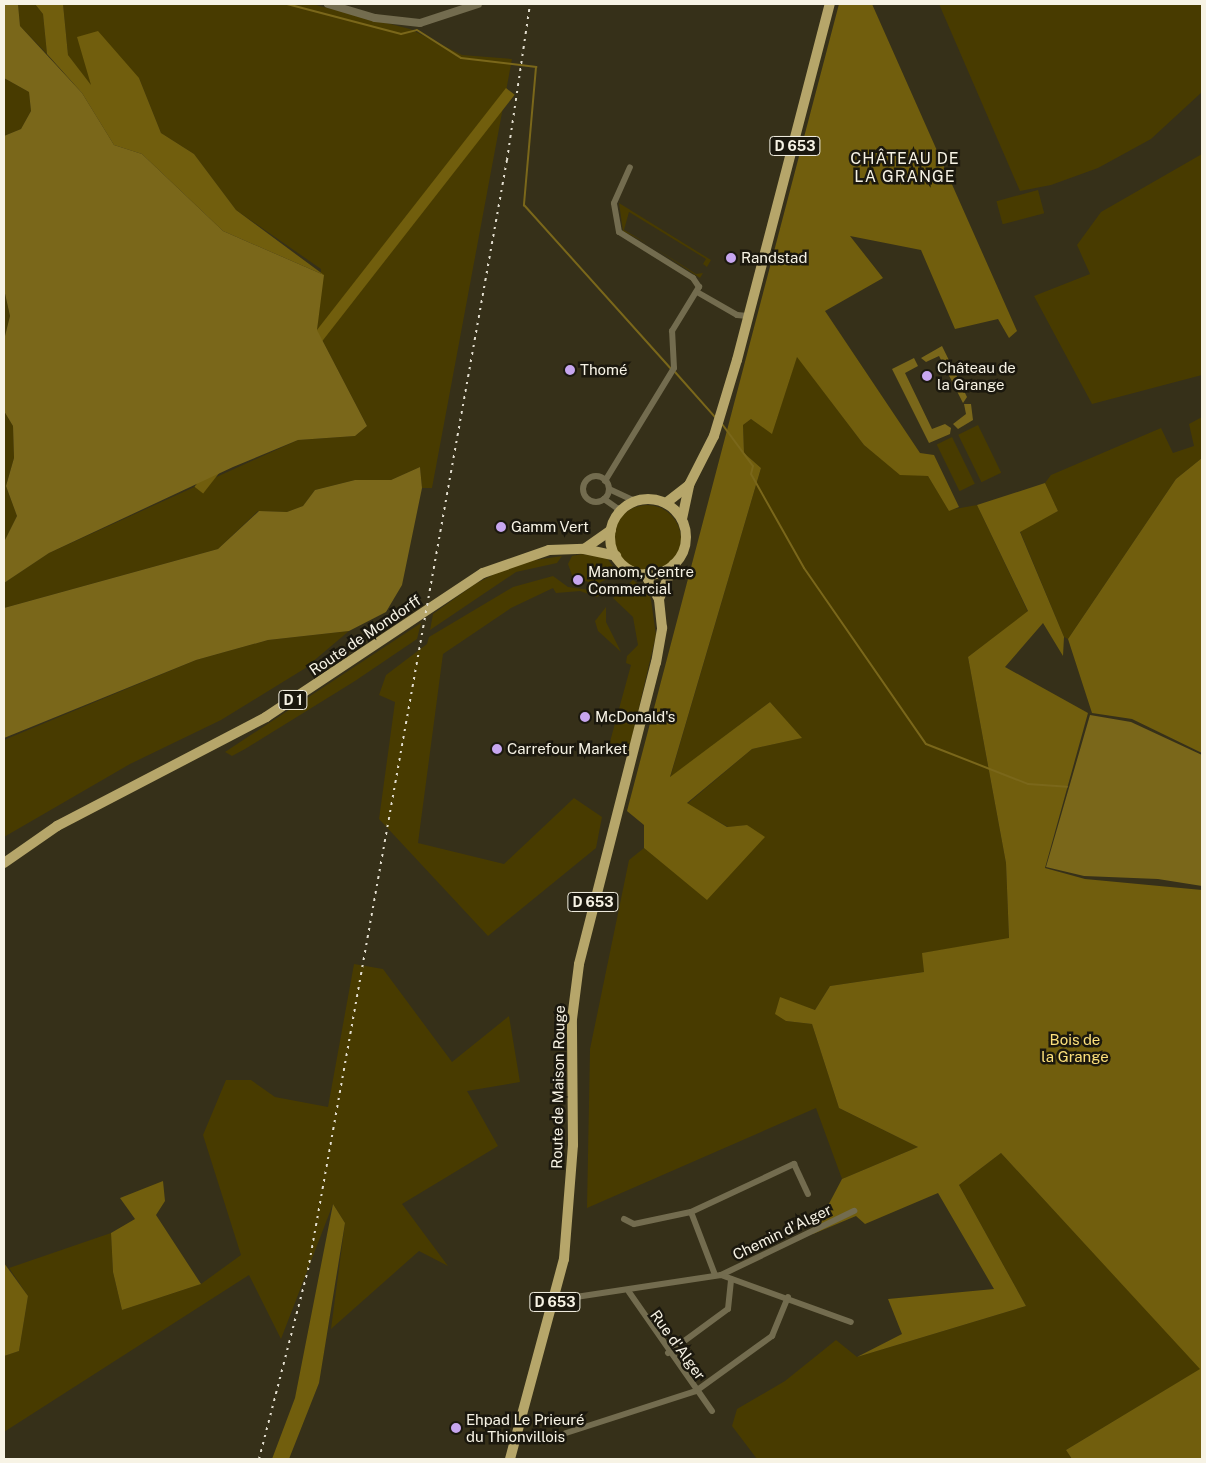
<!DOCTYPE html>
<html>
<head>
<meta charset="utf-8">
<style>
  body { margin:0 }
  #map { position:relative; width:1206px; height:1463px; overflow:hidden; background:#363019; font-family:"Public Sans",sans-serif }
  div>[style] { position:absolute }
  [style*='--x'] { left:calc(var(--x)*1px); top:calc(var(--y)*1px); width:calc(var(--w)*1px); rotate:calc(var(--a)*1deg) }
  .green>* { inset:0; background:#483b00; transform-origin:0 0 }
  .round { border-radius:50% }
  .forest>* { inset:0; background:#715e0d; transform-origin:0 0 }
  .water>* { inset:0; background:#7a671a }
  .stream>* { height:2px; margin:-1px; padding:0 1px; transform-origin:1px; border-radius:1px; background:#7a671a }
  .minor>* { height:6px; margin:-3px; padding:0 3px; transform-origin:3px; border-radius:3px; background:#736c4f }
  .minor>.ring { margin:-3px; padding:0; box-sizing:content-box; background:none; border:6px solid #736c4f; border-radius:50% }
  .tertiary>* { height:8px; margin:-4px; padding:0 4px; transform-origin:4px; border-radius:4px; background:#736c4f }
  .primary>* { height:10px; margin:-5px; padding:0 5px; transform-origin:5px; border-radius:5px; background:#b6a66a }
  .primary>.ring { margin:-5px; padding:0; box-sizing:content-box; background:none; border:10px solid #b6a66a; border-radius:50% }
  .rail>* { height:2px; margin-top:-1px; transform-origin:0; background:repeating-linear-gradient(90deg,#e2ddce 0 2.5px,transparent 0 7.5px) }
  .dots>* { width:14px; height:14px; translate:-50% -50%; box-sizing:border-box; border:2px solid #1b180e; border-radius:50% }
  span { translate:-50% -50%; white-space:nowrap; text-align:center; line-height:1.15; -webkit-text-stroke:5px #1b180e; paint-order:stroke }
  .shield-label span { padding:1px 4px; background:#1b180e; border:1px solid; border-radius:4px; -webkit-text-stroke-width:0 }
  .shield-label { font-size:14px; color:#f7f3e5; font-weight:700 }
  .poi-label { font-size:15px; color:#f7f3e5 }
  .left { translate:0 -50%; text-align:left }
  .street-label { font-size:15px; color:#f7f3e5 }
  .park-label { font-size:15px; color:#fce07b }
  .neighbourhood-label { font-size:16px; color:#f7f3e5; letter-spacing:1px }
  .frame { position:absolute; inset:0; border:5px solid #f7f3e5; pointer-events:none }
</style>
</head>
<body>
<div id="map">
  <div class="green">
    <div style="clip-path:polygon(18px 4px,35px 4px,43px 14px,47px 54px,20px 26px)"></div>
    <div style="clip-path:polygon(63px 4px,312px 4px,410px 29px,462px 55px,512px 59px,432px 488px,422px 488px,420px 467px,391px 480px,355px 480px,315px 490px,303px 506px,287px 512px,258px 511px,218px 549px,4px 608px,4px 583px,49px 553px,298px 440px,355px 436px,367px 426px,317px 330px,321px 269px,236px 210px,194px 154px,161px 133px,139px 78px,92px 87px,68px 55px)"></div>
    <div style="clip-path:polygon(939px 4px,1202px 4px,1202px 92px,1151px 139px,1098px 168px,1051px 185px,1020px 191px)"></div>
    <div style="clip-path:polygon(4px 78px,29px 92px,31px 111px,21px 129px,4px 136px)"></div>
    <div style="clip-path:polygon(1202px 154px,1202px 375px,1092px 404px,1034px 296px,1090px 274px,1077px 245px,1101px 212px)"></div>
    <div style="left:1038px;top:190px;width:24px;height:43px;rotate:75deg"></div>
    <div style="clip-path:polygon(619px 203px,711px 260px,707px 267px,703px 264px,706px 259px,629px 212px,624px 230px,648px 244px,623px 231px)"></div>
    <div style="clip-path:polygon(655px 248px,696px 274px,703px 273px,700px 278px)"></div>
    <div style="clip-path:polygon(4px 289px,10px 316px,4px 340px)"></div>
    <div style="clip-path:polygon(797px 356px,864px 445px,900px 474px,928px 476px,949px 510px,977px 505px,1028px 612px,968px 657px,1006px 863px,1009px 939px,923px 953px,924px 972px,830px 986px,815px 1010px,780px 998px,786px 1021px,812px 1024px,839px 1108px,918px 1147px,842px 1179px,816px 1108px,587px 1208px,590px 1049px,629px 860px,644px 848px,707px 899px,747px 825px,728px 827px,687px 804px,752px 749px,801px 738px,770px 702px,670px 778px,761px 468px,744px 453px,743px 425px,751px 419px,772px 433px)"></div>
    <div style="clip-path:polygon(4px 411px,13px 426px,14px 458px,6px 486px,17px 516px,4px 542px)"></div>
    <div style="clip-path:polygon(1202px 417px,1202px 458px,1176px 479px,1068px 639px,1064px 637px,1020px 531px,1058px 511px,1045px 483px,1051px 475px,1161px 428px,1173px 453px,1194px 446px,1189px 424px)"></div>
    <div style="left:978px;top:425px;width:53px;height:22px;rotate:64deg"></div>
    <div style="left:952px;top:437px;width:52px;height:17px;rotate:64deg"></div>
    <div class="round" style="left:613px;top:505px;width:68px;height:68px"></div>
    <div style="clip-path:polygon(582px 554px,607px 558px,614px 568px,611px 577px,597px 584px,573px 578px,568px 564px,572px 556px)"></div>
    <div style="clip-path:polygon(562px 556px,557px 563px,516px 572px,430px 630px,433px 614px,475px 584px,516px 563px)"></div>
    <div style="clip-path:polygon(553px 576px,568px 587px,604px 592px,597px 597px,580px 591px,556px 593px,553px 588px,511px 608px,443px 654px,418px 843px,504px 864px,574px 798px,602px 817px,596px 848px,488px 936px,379px 819px,395px 702px,379px 695px,386px 675px,427px 644px,429px 637px,513px 587px)"></div>
    <div style="clip-path:polygon(633px 580px,650px 593px,656px 635px,628px 754px,607px 756px,602px 753px,608px 749px,631px 665px,626px 663px,627px 656px,638px 645px,633px 617px,613px 598px)"></div>
    <div style="clip-path:polygon(606px 607px,606px 622px,621px 652px,598px 631px,595px 621px)"></div>
    <div style="clip-path:polygon(421px 623px,417px 639px,355px 681px,245px 749px,232px 756px,225px 752px)"></div>
    <div style="clip-path:polygon(349px 631px,304px 669px,221px 720px,130px 764px,4px 837px,4px 740px,196px 660px,268px 640px)"></div>
    <div style="clip-path:polygon(354px 964px,383px 969px,452px 1062px,509px 1016px,520px 1082px,467px 1091px,498px 1146px,402px 1204px,448px 1266px,419px 1251px,331px 1329px,345px 1223px,333px 1204px,281px 1339px,249px 1275px,4px 1432px,4px 1356px,19px 1351px,28px 1296px,9px 1268px,111px 1233px,113px 1272px,122px 1310px,201px 1284px,241px 1255px,203px 1135px,226px 1080px,251px 1080px,275px 1097px,328px 1107px)"></div>
    <div style="clip-path:polygon(1001px 1153px,1201px 1369px,1066px 1450px,1072px 1459px,757px 1459px,732px 1426px,737px 1409px,785px 1381px,836px 1340px,857px 1357px,1026px 1306px,959px 1185px)"></div>
  </div>
  <div class="forest">
    <div style="clip-path:polygon(35px 4px,63px 4px,68px 55px,91px 85px,77px 37px,98px 31px,139px 78px,161px 133px,194px 154px,236px 210px,324px 275px,223px 231px,142px 154px,114px 145px,82px 93px,47px 54px,43px 14px)"></div>
    <div style="clip-path:polygon(839px 4px,872px 4px,1017px 331px,1009px 338px,998px 319px,955px 329px,921px 250px,850px 236px,883px 278px,825px 311px,920px 453px,934px 455px,959px 507px,949px 511px,928px 476px,900px 475px,864px 445px,797px 357px,772px 434px,751px 419px,743px 425px,744px 453px,761px 468px,670px 777px,770px 702px,802px 738px,752px 749px,687px 803px,727px 827px,747px 825px,765px 837px,707px 900px,644px 848px,644px 825px,627px 811px)"></div>
    <div style="left:506px;top:88px;width:11px;height:506px;rotate:38deg"></div>
    <div style="clip-path:polygon(1202px 458px,1202px 753px,1132px 719px,1092px 713px,1068px 639px,1176px 479px)"></div>
    <div style="clip-path:polygon(1045px 483px,1058px 511px,1020px 532px,1064px 637px,1063px 656px,1043px 623px,1005px 667px,1088px 713px,1045px 868px,1085px 879px,1202px 890px,1202px 1459px,1072px 1459px,1066px 1450px,1200px 1369px,1001px 1153px,959px 1185px,1026px 1306px,857px 1357px,902px 1334px,888px 1299px,994px 1289px,938px 1193px,865px 1224px,856px 1216px,813px 1234px,842px 1179px,918px 1147px,839px 1108px,812px 1024px,786px 1021px,775px 1014px,780px 997px,815px 1010px,830px 986px,924px 972px,922px 953px,1009px 938px,1006px 863px,968px 657px,1028px 611px,977px 505px)"></div>
    <div style="clip-path:polygon(163px 1181px,165px 1201px,156px 1215px,201px 1284px,122px 1310px,113px 1272px,111px 1233px,135px 1219px,120px 1198px)"></div>
    <div style="clip-path:polygon(333px 1204px,345px 1223px,319px 1383px,289px 1459px,272px 1459px,295px 1398px)"></div>
    <div style="clip-path:polygon(4px 1263px,28px 1296px,19px 1351px,4px 1356px)"></div>
  </div>
  <div class="water">
    <div style="clip-path:polygon(4px 4px,18px 4px,20px 26px,82px 93px,114px 145px,142px 154px,223px 231px,324px 275px,317px 330px,367px 426px,355px 436px,298px 440px,233px 467px,49px 553px,4px 583px,4px 542px,17px 516px,6px 486px,14px 458px,13px 426px,4px 411px,4px 340px,10px 316px,4px 289px,4px 136px,21px 129px,31px 111px,29px 92px,4px 78px)"></div>
    <div style="clip-path:polygon(942px 346px,967px 397px,963px 403px,939px 356px,926px 362px,921px 358px)"></div>
    <div style="clip-path:polygon(914px 358px,918px 366px,905px 373px,932px 429px,945px 424px,951px 428px,950px 434px,929px 443px,892px 369px)"></div>
    <div style="clip-path:polygon(964px 404px,971px 404px,973px 420px,958px 429px,953px 424px,966px 414px)"></div>
    <div style="clip-path:polygon(420px 467px,422px 488px,402px 585px,386px 612px,349px 631px,268px 640px,196px 660px,4px 738px,4px 608px,218px 549px,259px 511px,287px 512px,303px 506px,315px 490px,355px 480px,391px 480px)"></div>
    <div style="clip-path:polygon(1090px 715px,1131px 722px,1202px 755px,1202px 886px,1158px 879px,1084px 876px,1046px 867px)"></div>
  </div>
  <div class="stream">
    <div style="--x:287;--y:4;--w:118;--a:14.7"></div>
    <div style="--x:401;--y:34;--w:16;--a:-14"></div>
    <div style="--x:417;--y:30;--w:52;--a:32.5"></div>
    <div style="--x:461;--y:58;--w:76;--a:6.8"></div>
    <div style="--x:536;--y:67;--w:139;--a:95"></div>
    <div style="--x:524;--y:205;--w:220;--a:48.1"></div>
    <div style="--x:675;--y:372;--w:60;--a:48.4"></div>
    <div style="--x:722;--y:424;--w:52;--a:53.6"></div>
    <div style="--x:753;--y:466;--w:8;--a:104"></div>
    <div style="--x:751;--y:474;--w:108;--a:60.6"></div>
    <div style="--x:804;--y:568;--w:214;--a:55.3"></div>
    <div style="--x:926;--y:744;--w:110;--a:21.4"></div>
    <div style="--x:1028;--y:784;--w:39;--a:4"></div>
  </div>
  <div class="minor">
    <div style="--x:697;--y:292;--w:46;--a:29.9"></div>
    <div style="--x:737;--y:315;--w:11;--a:5"></div>
    <div class="ring" style="left:583px;top:476px;width:20px;height:20px"></div>
    <div style="--x:605;--y:481;--w:132;--a:-58.6"></div>
    <div style="--x:674;--y:368;--w:37;--a:-93"></div>
    <div style="--x:672;--y:331;--w:52;--a:-58.5"></div>
    <div style="--x:699;--y:287;--w:11;--a:-124"></div>
    <div style="--x:693;--y:278;--w:87;--a:-148.1"></div>
    <div style="--x:619;--y:232;--w:29;--a:-100"></div>
    <div style="--x:614;--y:203;--w:39;--a:-66"></div>
    <div style="--x:609;--y:489;--w:29;--a:25"></div>
    <div style="--x:604;--y:499;--w:16;--a:35"></div>
    <div style="--x:617;--y:508;--w:7;--a:90"></div>
    <div style="--x:691;--y:1212;--w:114;--a:-25"></div>
    <div style="--x:794;--y:1164;--w:33;--a:65"></div>
    <div style="--x:624;--y:1219;--w:11;--a:27"></div>
    <div style="--x:634;--y:1224;--w:58;--a:-11.9"></div>
    <div style="--x:691;--y:1212;--w:67;--a:69.1"></div>
    <div style="--x:721;--y:1275;--w:138;--a:19.9"></div>
    <div style="--x:629;--y:1292;--w:145;--a:55.1"></div>
    <div style="--x:556;--y:1300;--w:167;--a:-8.6"></div>
    <div style="--x:721;--y:1275;--w:148;--a:-25.7"></div>
    <div style="--x:668;--y:1353;--w:74;--a:-36.3"></div>
    <div style="--x:728;--y:1309;--w:30;--a:-84"></div>
    <div style="--x:566;--y:1433;--w:137;--a:-17.9"></div>
    <div style="--x:696;--y:1391;--w:94;--a:-35.9"></div>
    <div style="--x:772;--y:1336;--w:42;--a:-67.7"></div>
  </div>
  <div class="tertiary">
    <div style="--x:328;--y:4;--w:49;--a:16.6"></div>
    <div style="--x:375;--y:18;--w:45;--a:6.3"></div>
    <div style="--x:420;--y:23;--w:61;--a:-18.1"></div>
  </div>
  <div class="primary">
    <div class="ring" style="left:610px;top:499px;width:66px;height:66px"></div>
    <div style="--x:666;--y:503;--w:29;--a:-38"></div>
    <div style="--x:682;--y:519;--w:35;--a:-78"></div>
    <div style="--x:689;--y:485;--w:55;--a:-63"></div>
    <div style="--x:714;--y:436;--w:79;--a:-73.2"></div>
    <div style="--x:737;--y:360;--w:368;--a:-75.4"></div>
    <div style="--x:584;--y:549;--w:33;--a:-35"></div>
    <div style="--x:645;--y:574;--w:29;--a:61"></div>
    <div style="--x:4;--y:863;--w:65;--a:-34.9"></div>
    <div style="--x:57;--y:826;--w:236;--a:-27.5"></div>
    <div style="--x:266;--y:717;--w:260;--a:-33.6"></div>
    <div style="--x:483;--y:573;--w:70;--a:-19.2"></div>
    <div style="--x:549;--y:550;--w:35;--a:-2"></div>
    <div style="--x:584;--y:549;--w:33;--a:12"></div>
    <div style="--x:510;--y:1459;--w:207;--a:-74.9"></div>
    <div style="--x:564;--y:1259;--w:114;--a:-85.5"></div>
    <div style="--x:573;--y:1145;--w:126;--a:-90.5"></div>
    <div style="--x:572;--y:1019;--w:55;--a:-82.7"></div>
    <div style="--x:579;--y:964;--w:311;--a:-75.7"></div>
    <div style="--x:656;--y:663;--w:36;--a:-80"></div>
    <div style="--x:662;--y:628;--w:29;--a:-96"></div>
    <div style="--x:659;--y:599;--w:38;--a:-67"></div>
  </div>
  <div class="rail">
    <div style="--x:259;--y:1459;--w:195;--a:-75.5"></div>
    <div style="--x:308;--y:1270;--w:1128;--a:-79.84"></div>
    <div style="--x:507;--y:160;--w:158;--a:-81.6"></div>
  </div>
  <div class="dots">
    <div style="left:731px;top:258px;background:#c7a6ef"></div>
    <div style="left:570px;top:370px;background:#c7a6ef"></div>
    <div style="left:927px;top:376px;background:#c7a6ef"></div>
    <div style="left:501px;top:527px;background:#c7a6ef"></div>
    <div style="left:578px;top:580px;background:#c7a6ef"></div>
    <div style="left:585px;top:717px;background:#c7a6ef"></div>
    <div style="left:497px;top:749px;background:#c7a6ef"></div>
    <div style="left:456px;top:1428px;background:#c7a6ef"></div>
  </div>
  <div class="shield-label">
    <span style="left:795px;top:146px">D 653</span>
    <span style="left:293px;top:700px">D 1</span>
    <span style="left:593px;top:902px">D 653</span>
    <span style="left:555px;top:1302px">D 653</span>
  </div>
  <div class="poi-label">
    <span class="left" style="left:741px;top:258px">Randstad</span>
    <span class="left" style="left:937px;top:376px">Château de<br>la Grange</span>
    <span class="left" style="left:580px;top:370px">Thomé</span>
    <span class="left" style="left:511px;top:527px">Gamm Vert</span>
    <span class="left" style="left:588px;top:580px">Manom, Centre<br>Commercial</span>
    <span class="left" style="left:595px;top:717px">McDonald's</span>
    <span class="left" style="left:507px;top:749px">Carrefour Market</span>
    <span class="left" style="left:466px;top:1428px">Ehpad Le Prieuré<br>du Thionvillois</span>
  </div>
  <div class="street-label">
    <span style="left:365px;top:635px;rotate:-34deg">Route de Mondorff</span>
    <span style="left:558px;top:1087px;rotate:-89deg">Route de Maison Rouge</span>
    <span style="left:782px;top:1232px;rotate:-26deg">Chemin d'Alger</span>
    <span style="left:678px;top:1345px;rotate:54deg">Rue d'Alger</span>
  </div>
  <div class="park-label">
    <span style="left:1075px;top:1048px">Bois de<br>la Grange</span>
  </div>
  <div class="neighbourhood-label">
    <span style="left:905px;top:168px">CHÂTEAU DE<br>LA GRANGE</span>
  </div>
  <div class="frame"></div>
</div>
</body>
</html>
